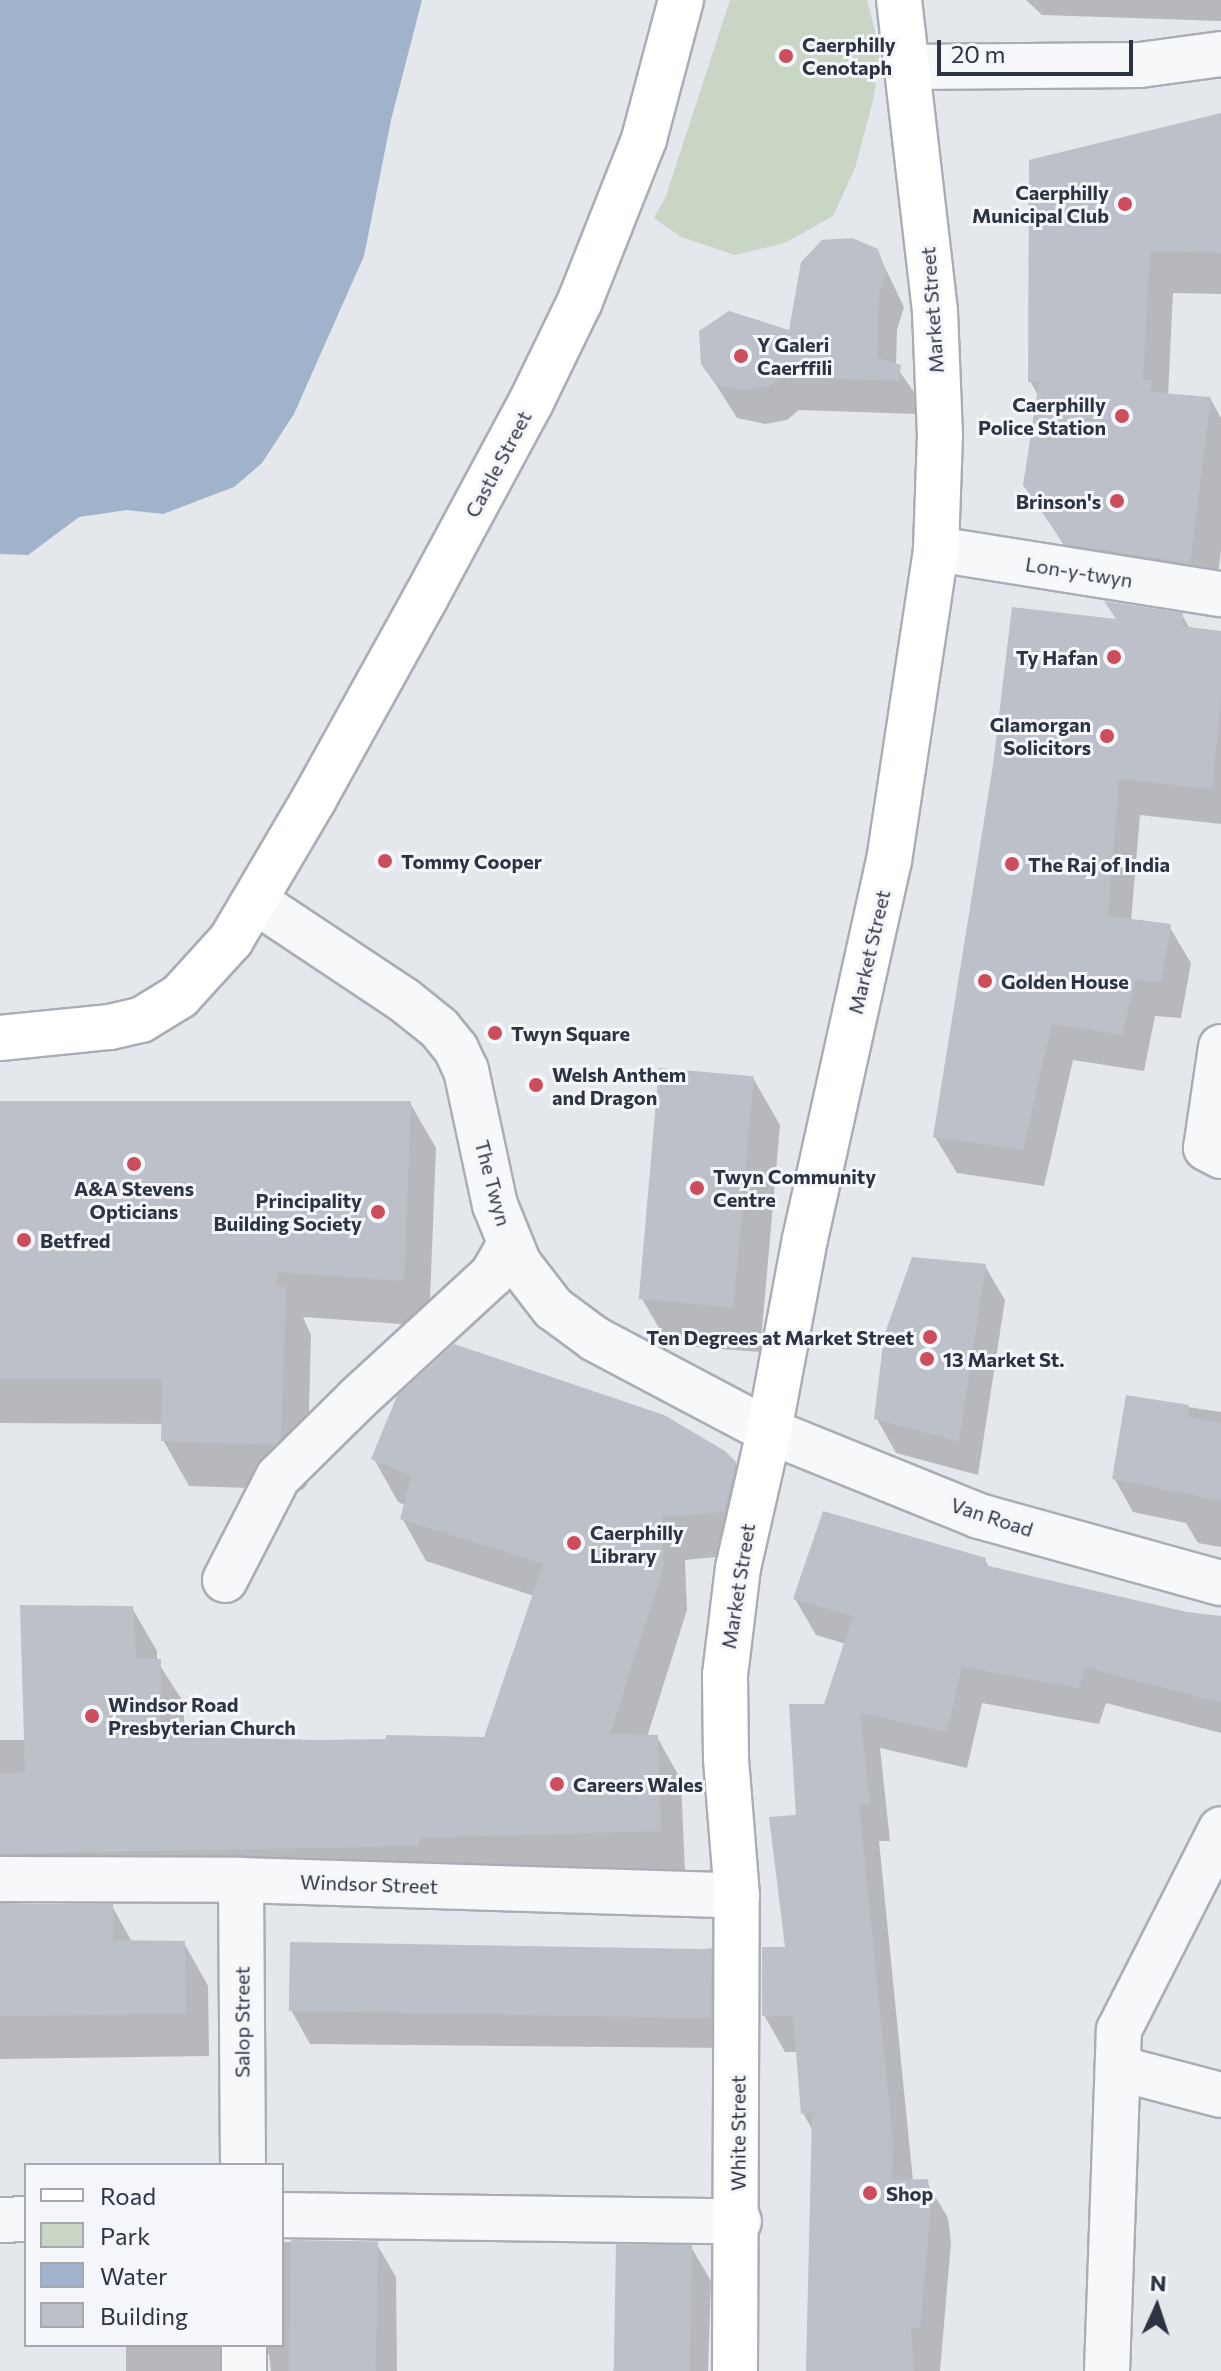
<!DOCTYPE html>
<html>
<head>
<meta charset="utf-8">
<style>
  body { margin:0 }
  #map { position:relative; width:1221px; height:2371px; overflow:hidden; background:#e4e7eb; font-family:Commissioner,sans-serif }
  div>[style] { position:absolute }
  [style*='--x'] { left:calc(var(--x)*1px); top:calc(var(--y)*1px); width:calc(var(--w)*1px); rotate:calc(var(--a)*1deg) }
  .green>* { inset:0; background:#c9d5c5 }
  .water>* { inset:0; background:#a0b3ca }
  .shadow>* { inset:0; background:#0003 }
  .building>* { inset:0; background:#bbc0c9; transform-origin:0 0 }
  .roads { filter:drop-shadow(2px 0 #a9aeb6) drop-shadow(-2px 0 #a9aeb6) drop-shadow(0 2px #a9aeb6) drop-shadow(0 -2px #a9aeb6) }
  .minor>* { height:44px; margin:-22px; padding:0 22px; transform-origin:22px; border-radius:22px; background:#f7f8fa }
  .major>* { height:44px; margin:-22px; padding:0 22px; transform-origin:22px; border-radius:22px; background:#fff }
  .dots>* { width:22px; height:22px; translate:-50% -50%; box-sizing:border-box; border:4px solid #f4f6f9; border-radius:50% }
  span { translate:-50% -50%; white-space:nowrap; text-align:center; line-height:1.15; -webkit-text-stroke:6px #f4f6f9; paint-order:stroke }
  .poi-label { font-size:20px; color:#2c3444; font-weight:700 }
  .left { translate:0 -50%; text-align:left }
  .right { translate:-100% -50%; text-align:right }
  .street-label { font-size:20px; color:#2c3444 }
  .legend { position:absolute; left:24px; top:2163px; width:260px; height:184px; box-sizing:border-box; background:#f4f6f9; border:2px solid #a4a8b1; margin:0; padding:10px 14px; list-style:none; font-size:24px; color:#2c3444 }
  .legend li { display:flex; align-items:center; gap:16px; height:40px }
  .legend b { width:40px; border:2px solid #a4a8b1 }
  .north { position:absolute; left:1117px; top:2267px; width:80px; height:80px; -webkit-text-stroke:6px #f4f6f9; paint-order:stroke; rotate:3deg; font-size:22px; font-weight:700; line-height:32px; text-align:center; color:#2c3444 }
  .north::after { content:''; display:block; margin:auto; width:28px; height:36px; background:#2c3444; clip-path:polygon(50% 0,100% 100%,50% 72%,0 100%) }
  .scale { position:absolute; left:937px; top:40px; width:196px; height:36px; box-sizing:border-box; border:4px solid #2c3444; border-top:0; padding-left:10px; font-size:24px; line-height:28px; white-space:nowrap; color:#2c3444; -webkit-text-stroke:6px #f4f6f9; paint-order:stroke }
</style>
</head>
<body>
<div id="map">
  <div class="green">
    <div style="clip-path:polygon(730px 0,867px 0,880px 51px,874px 97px,855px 168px,833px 216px,785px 243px,735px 255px,681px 237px,654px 218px,666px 196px)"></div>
  </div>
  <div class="water">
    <div style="clip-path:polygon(0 0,422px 0,391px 120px,364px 256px,294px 414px,262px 463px,234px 487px,163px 514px,127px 510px,79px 517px,28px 555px,0 554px)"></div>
  </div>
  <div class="shadow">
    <div style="clip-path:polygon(1026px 0,1221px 0,1221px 21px,1042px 15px)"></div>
    <div style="clip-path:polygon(1221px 115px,1221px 294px,1173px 293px,1168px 396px,1210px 398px,1221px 418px,1221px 550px,1214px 606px,1090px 586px,1025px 484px,1039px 397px,1030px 381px)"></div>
    <div style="clip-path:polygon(877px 251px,904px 307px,897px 330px,896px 366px,920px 401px,917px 414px,799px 410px,787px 420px,765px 424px,737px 418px,703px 364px,790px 333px)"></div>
    <div style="clip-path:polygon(1182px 615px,1190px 629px,1221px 633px,1221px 824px,1140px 815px,1131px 921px,1169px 926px,1191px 963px,1181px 1018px,1155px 1016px,1144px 1071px,1073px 1060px,1044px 1186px,957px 1173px,935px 1137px,1118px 621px)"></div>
    <div style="clip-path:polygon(753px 1078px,780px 1125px,760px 1352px,669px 1345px,642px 1299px)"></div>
    <div style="clip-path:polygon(0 1103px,410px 1103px,436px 1148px,429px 1326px,303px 1317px,311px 1335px,307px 1485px,302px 1490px,189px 1486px,163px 1440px,163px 1424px,0 1423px)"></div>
    <div style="clip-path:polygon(985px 1266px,1005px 1300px,978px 1475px,896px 1453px,877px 1419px)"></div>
    <div style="clip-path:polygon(1128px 1398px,1221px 1412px,1221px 1547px,1198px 1543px,1186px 1523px,1133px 1512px,1114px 1478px)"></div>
    <div style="clip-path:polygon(374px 1459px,735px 1463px,760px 1507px,748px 1554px,685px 1560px,687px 1610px,647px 1737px,657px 1737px,681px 1780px,685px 1873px,25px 1896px,4px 1903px,112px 1906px,132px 1942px,184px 1943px,208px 1986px,209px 2056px,0 2059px,0 1740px,26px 1740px,132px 1608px,157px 1651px,157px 1661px,184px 1703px,184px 1739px,319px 1742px,485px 1739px,534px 1596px,426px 1561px,402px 1518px,405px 1505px,398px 1502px)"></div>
    <div style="clip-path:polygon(985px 1560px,990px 1569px,1187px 1614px,1221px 1618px,1221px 1733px,1106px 1703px,1099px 1724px,982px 1703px,967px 1768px,880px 1748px,890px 1841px,879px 1841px,913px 2181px,926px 2181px,948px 2218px,951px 2243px,940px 2371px,808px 2371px,814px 2133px,803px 2113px,798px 2052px,785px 2052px,764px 2015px,787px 1949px,798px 1817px,846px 1644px,816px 1635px,795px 1599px)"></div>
    <div style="clip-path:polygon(711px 1948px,730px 1982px,730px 2048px,310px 2044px,291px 2010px)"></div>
    <div style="clip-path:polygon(282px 2242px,376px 2243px,396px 2277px,397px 2371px,271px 2371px,269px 2354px,265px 2353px,240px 2371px,126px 2371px,126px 2345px,282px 2345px)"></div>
    <div style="clip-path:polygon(691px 2247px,711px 2281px,708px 2371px,613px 2371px)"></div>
  </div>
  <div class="building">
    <div style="clip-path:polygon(1221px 113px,1221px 253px,1150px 251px,1143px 380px,1152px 380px,1150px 392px,1211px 397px,1190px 564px,1064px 544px,1023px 485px,1039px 382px,1028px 382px,1029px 160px)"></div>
    <div style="clip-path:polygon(852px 238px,878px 249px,886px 272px,879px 295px,877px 358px,901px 365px,899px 381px,780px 377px,768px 386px,744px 391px,716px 385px,701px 364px,699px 331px,729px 311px,789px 330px,801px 262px,822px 240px)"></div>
    <div style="clip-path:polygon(1104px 601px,1183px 613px,1181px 626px,1221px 631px,1221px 698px,1212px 789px,1119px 779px,1108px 916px,1171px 924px,1161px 982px,1135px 980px,1123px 1035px,1052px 1024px,1023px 1150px,933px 1137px,993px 765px,1012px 607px,1116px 619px)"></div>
    <div style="left:659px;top:1068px;width:95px;height:232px;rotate:5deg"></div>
    <div style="clip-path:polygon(0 1101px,411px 1101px,404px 1281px,278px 1272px,275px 1284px,286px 1288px,281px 1439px,275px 1445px,161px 1441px,162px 1379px,0 1379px)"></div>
    <div style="clip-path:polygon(912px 1257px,986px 1264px,959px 1442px,874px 1419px,884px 1336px)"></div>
    <div style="clip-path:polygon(454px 1344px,664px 1415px,725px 1451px,736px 1462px,724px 1512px,662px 1517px,664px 1566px,610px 1734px,658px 1735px,661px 1831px,419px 1838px,419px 1846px,0 1854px,0 1774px,25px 1772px,20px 1605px,133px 1606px,136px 1659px,161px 1659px,160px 1737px,319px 1740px,386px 1739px,386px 1735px,484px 1737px,543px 1564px,400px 1519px,411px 1476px,371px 1459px,397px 1396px)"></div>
    <div style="clip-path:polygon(1126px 1395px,1189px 1405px,1188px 1417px,1221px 1423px,1221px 1501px,1112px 1479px)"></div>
    <div style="clip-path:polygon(823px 1511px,986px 1558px,984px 1565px,1187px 1612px,1221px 1616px,1221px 1703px,1085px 1667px,1079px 1688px,962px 1667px,947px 1732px,860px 1713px,870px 1805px,859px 1805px,893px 2141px,892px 2180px,928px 2179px,931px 2205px,920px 2328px,911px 2327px,914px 2371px,806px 2371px,812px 2113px,801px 2114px,793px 2016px,762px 2016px,762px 1947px,785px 1947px,769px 1817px,796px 1815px,789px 1704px,824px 1704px,853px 1616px,793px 1599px)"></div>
    <div style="clip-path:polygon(0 1904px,113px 1904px,113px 1940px,185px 1941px,186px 2014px,0 2016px)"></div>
    <div style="left:290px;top:1942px;width:422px;height:69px;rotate:1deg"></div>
    <div style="left:291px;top:2240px;width:87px;height:131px;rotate:1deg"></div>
    <div style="left:616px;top:2244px;width:76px;height:127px;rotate:1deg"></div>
  </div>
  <div class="roads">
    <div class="minor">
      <div style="--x:909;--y:67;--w:231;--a:-0.5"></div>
      <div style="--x:1140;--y:65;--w:82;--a:-7.7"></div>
      <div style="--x:936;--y:549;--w:289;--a:9"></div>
      <div style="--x:255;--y:901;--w:179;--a:33.6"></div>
      <div style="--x:404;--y:1000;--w:45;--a:38.7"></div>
      <div style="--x:439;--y:1028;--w:27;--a:51"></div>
      <div style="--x:456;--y:1049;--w:23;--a:65"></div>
      <div style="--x:466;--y:1070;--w:138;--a:77.9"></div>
      <div style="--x:495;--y:1205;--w:64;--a:67.9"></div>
      <div style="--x:519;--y:1264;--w:56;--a:52.3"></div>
      <div style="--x:553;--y:1308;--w:52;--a:36.4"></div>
      <div style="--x:595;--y:1339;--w:197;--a:27.9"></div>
      <div style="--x:769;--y:1431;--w:227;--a:22"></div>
      <div style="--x:979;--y:1516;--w:251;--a:15.5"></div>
      <div style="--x:1221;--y:1047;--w:102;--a:98.4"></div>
      <div style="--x:1206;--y:1148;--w:17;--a:28"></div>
      <div style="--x:225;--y:1580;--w:116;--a:-62.8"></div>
      <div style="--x:278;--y:1477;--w:111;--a:-44.6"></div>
      <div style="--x:357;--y:1399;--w:183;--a:-42.6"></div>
      <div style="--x:492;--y:1275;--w:36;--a:-60"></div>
      <div style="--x:0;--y:1879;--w:241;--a:0.2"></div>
      <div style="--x:241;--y:1880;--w:496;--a:1.8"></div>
      <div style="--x:241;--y:1880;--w:285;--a:89.6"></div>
      <div style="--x:1118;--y:2068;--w:106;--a:14.7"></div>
      <div style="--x:282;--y:2215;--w:457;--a:0.8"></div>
      <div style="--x:0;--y:2220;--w:26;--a:-2"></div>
      <div style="--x:244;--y:2345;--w:26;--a:90"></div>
      <div style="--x:1107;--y:2371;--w:341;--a:-88"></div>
      <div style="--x:1119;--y:2030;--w:225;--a:-63.1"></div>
    </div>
    <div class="major">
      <div style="--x:0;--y:1038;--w:111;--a:-5.7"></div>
      <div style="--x:110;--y:1027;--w:32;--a:-13"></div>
      <div style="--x:141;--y:1020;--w:46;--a:-31.6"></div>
      <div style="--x:180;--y:996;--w:76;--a:-47.7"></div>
      <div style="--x:231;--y:940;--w:164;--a:-59.5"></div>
      <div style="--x:314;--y:799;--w:231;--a:-61"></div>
      <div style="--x:426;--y:597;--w:221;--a:-61.7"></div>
      <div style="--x:531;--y:402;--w:112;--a:-64.1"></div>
      <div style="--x:580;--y:301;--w:174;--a:-68.4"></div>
      <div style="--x:644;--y:139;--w:144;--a:-75.1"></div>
      <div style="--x:735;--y:2371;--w:475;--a:-89.8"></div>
      <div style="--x:737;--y:1896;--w:138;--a:-94.6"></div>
      <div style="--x:726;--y:1758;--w:83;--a:-90.7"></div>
      <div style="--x:725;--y:1675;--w:108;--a:-83.1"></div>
      <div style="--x:738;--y:1568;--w:140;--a:-77.2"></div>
      <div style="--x:769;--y:1431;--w:195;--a:-79.4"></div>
      <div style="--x:805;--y:1239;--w:387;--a:-77.5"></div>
      <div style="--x:889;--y:861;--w:316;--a:-81.4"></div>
      <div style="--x:936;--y:549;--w:113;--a:-88"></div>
      <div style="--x:940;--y:436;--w:125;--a:-92.3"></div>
      <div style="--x:935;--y:311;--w:313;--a:-96.6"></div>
    </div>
  </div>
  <div class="dots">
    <div style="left:786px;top:56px;background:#cc4d5c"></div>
    <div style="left:1125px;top:204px;background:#cc4d5c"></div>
    <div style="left:741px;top:356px;background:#cc4d5c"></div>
    <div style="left:1122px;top:416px;background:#cc4d5c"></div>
    <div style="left:1117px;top:501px;background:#cc4d5c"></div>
    <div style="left:1114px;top:657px;background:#cc4d5c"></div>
    <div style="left:1107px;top:736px;background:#cc4d5c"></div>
    <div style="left:385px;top:861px;background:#cc4d5c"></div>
    <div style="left:1012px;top:864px;background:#cc4d5c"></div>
    <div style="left:985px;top:981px;background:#cc4d5c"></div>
    <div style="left:495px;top:1033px;background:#cc4d5c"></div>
    <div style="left:536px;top:1085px;background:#cc4d5c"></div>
    <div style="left:134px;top:1164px;background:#cc4d5c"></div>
    <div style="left:697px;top:1188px;background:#cc4d5c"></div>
    <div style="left:378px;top:1212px;background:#cc4d5c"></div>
    <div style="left:24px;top:1240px;background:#cc4d5c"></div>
    <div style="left:930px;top:1337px;background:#cc4d5c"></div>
    <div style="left:927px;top:1359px;background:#cc4d5c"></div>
    <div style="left:574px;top:1543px;background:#cc4d5c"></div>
    <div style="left:92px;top:1716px;background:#cc4d5c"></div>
    <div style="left:557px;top:1784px;background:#cc4d5c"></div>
    <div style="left:870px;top:2193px;background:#cc4d5c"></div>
  </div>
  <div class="poi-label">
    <span class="left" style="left:802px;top:56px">Caerphilly<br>Cenotaph</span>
    <span class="right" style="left:1109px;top:204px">Caerphilly<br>Municipal Club</span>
    <span class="left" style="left:757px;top:356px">Y Galeri<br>Caerffili</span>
    <span class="right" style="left:1106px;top:416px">Caerphilly<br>Police Station</span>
    <span class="right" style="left:1101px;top:501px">Brinson's</span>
    <span class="right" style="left:1098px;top:657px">Ty Hafan</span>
    <span class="right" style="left:1091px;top:736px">Glamorgan<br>Solicitors</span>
    <span class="left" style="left:401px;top:861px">Tommy Cooper</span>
    <span class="left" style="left:1028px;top:864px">The Raj of India</span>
    <span class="left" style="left:1001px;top:981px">Golden House</span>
    <span class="left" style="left:511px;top:1033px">Twyn Square</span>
    <span class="left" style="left:552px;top:1086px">Welsh Anthem<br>and Dragon</span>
    <span class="left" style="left:713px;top:1188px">Twyn Community<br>Centre</span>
    <span style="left:134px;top:1200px">A&amp;A Stevens<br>Opticians</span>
    <span class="right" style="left:362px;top:1212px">Principality<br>Building Society</span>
    <span class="left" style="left:40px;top:1240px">Betfred</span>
    <span class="right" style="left:914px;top:1337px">Ten Degrees at Market Street</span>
    <span class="left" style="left:943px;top:1359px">13 Market St.</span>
    <span class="left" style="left:590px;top:1544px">Caerphilly<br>Library</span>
    <span class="left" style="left:108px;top:1716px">Windsor Road<br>Presbyterian Church</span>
    <span class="left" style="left:573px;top:1784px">Careers Wales</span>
    <span class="left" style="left:886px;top:2193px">Shop</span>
  </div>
  <div class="street-label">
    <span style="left:932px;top:310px;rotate:-94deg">Market Street</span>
    <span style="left:498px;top:464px;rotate:-62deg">Castle Street</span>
    <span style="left:1079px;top:572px;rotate:9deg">Lon-y-twyn</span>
    <span style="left:869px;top:952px;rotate:-77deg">Market Street</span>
    <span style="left:493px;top:1183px;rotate:75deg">The Twyn</span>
    <span style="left:992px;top:1517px;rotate:18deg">Van Road</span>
    <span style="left:738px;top:1586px;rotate:-81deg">Market Street</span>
    <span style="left:369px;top:1884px;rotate:2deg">Windsor Street</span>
    <span style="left:242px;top:2022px;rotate:-90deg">Salop Street</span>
    <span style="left:738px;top:2133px;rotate:-90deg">White Street</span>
  </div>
  <ul class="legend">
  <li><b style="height:10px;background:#fff"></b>Road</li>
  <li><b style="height:22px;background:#c9d5c5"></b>Park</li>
  <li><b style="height:22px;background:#a0b3ca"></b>Water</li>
  <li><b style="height:22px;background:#bbc0c9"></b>Building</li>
  </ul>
  <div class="north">N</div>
  <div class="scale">20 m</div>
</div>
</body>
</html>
